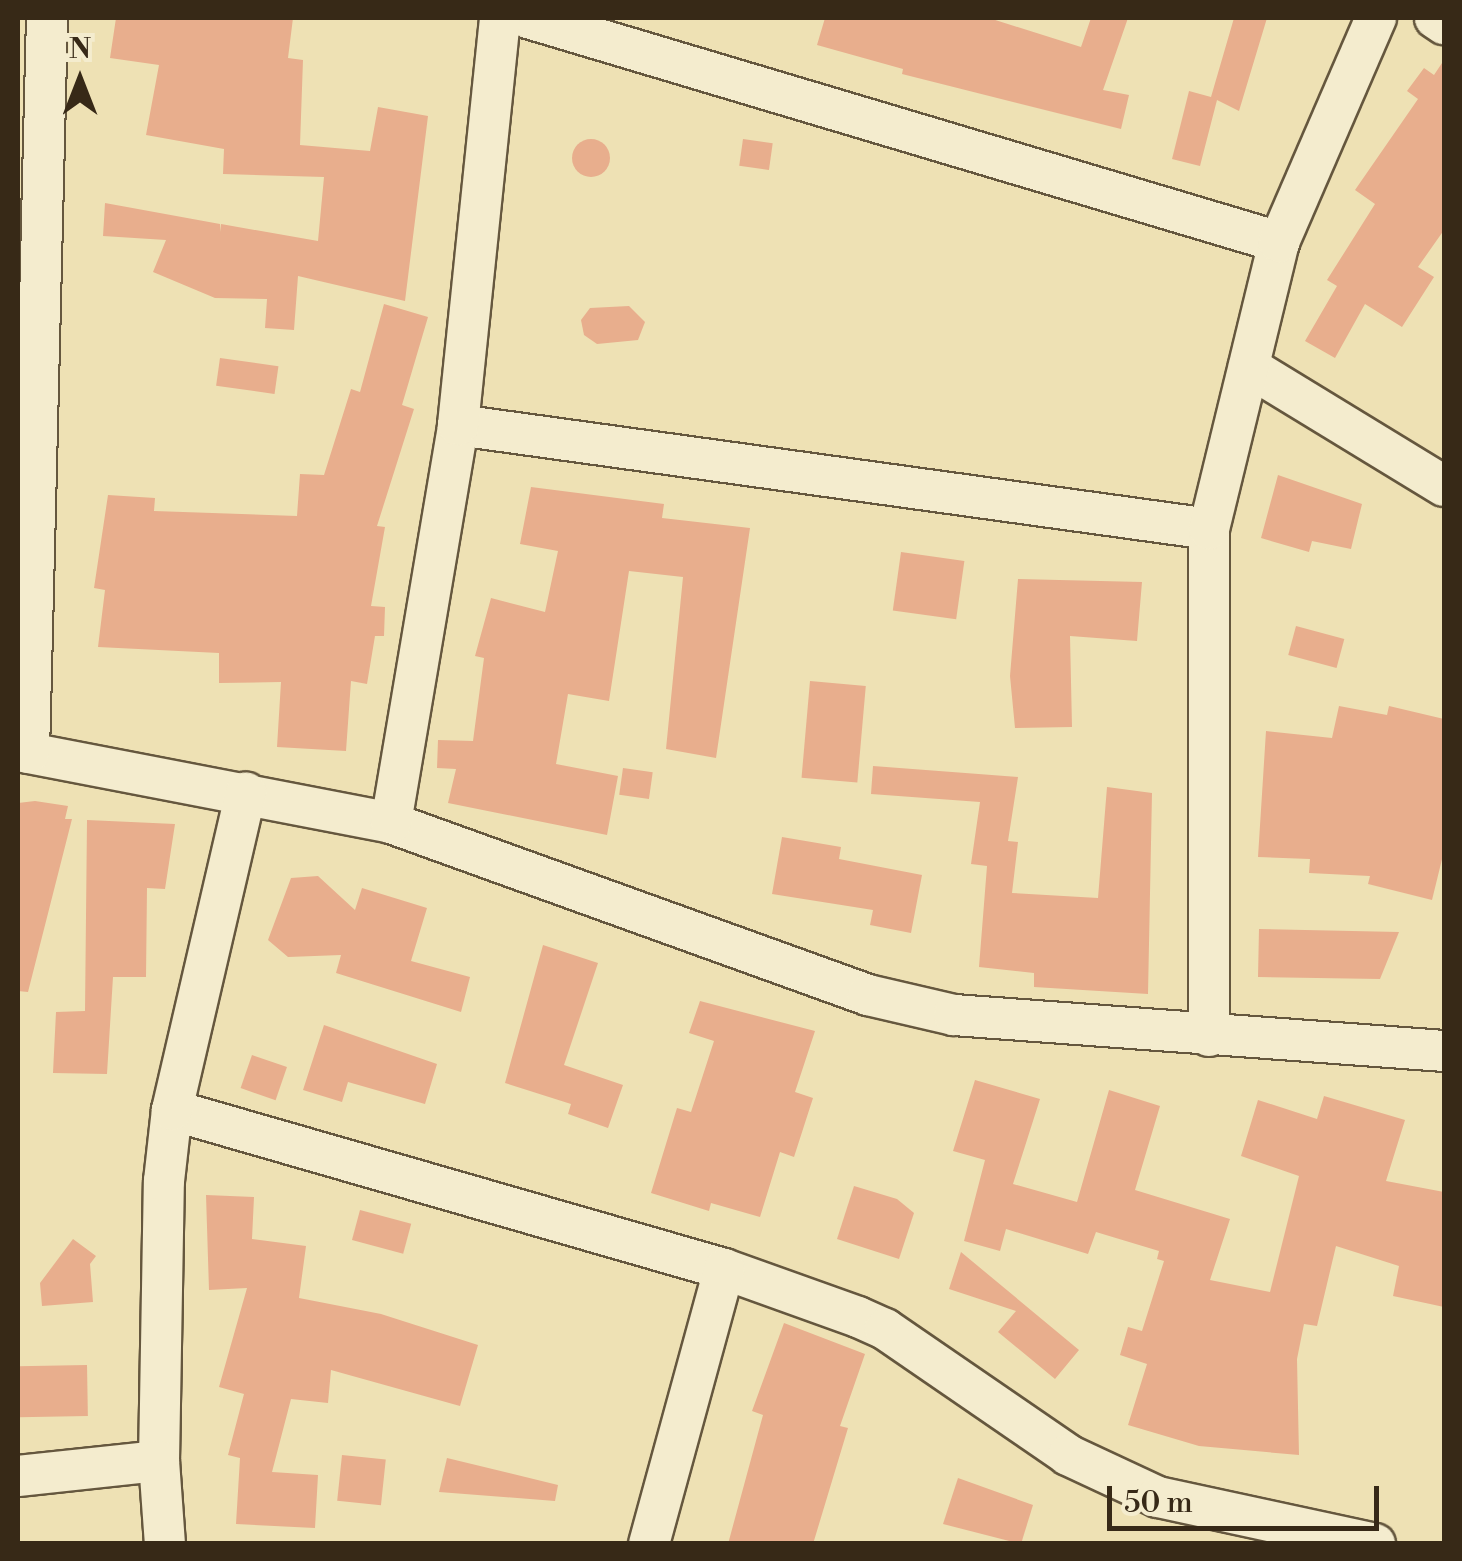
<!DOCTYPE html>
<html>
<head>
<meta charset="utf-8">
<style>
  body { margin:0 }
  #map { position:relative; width:1462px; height:1561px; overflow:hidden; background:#eee1b4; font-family:"Libre Bodoni",serif }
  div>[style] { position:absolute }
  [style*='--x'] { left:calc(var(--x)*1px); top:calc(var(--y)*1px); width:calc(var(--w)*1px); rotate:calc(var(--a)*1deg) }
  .building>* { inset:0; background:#e8ae8d; transform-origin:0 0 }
  .round { border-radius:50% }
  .roads { filter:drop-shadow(2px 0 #65573e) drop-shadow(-2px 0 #65573e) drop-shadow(0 2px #65573e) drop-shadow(0 -2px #65573e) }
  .minor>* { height:40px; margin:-20px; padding:0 20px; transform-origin:20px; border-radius:20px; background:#f4ecce }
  span { translate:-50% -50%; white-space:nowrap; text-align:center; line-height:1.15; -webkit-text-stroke:8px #f4ecce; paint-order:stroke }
  .frame { position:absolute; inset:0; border:20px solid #372917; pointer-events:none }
  .north { position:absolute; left:30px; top:30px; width:100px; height:100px; -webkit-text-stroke:8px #f4ecce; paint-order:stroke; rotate:0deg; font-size:28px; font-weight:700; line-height:40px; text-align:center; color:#372917 }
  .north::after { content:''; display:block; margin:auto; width:35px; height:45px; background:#372917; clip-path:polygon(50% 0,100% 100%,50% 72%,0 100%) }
  .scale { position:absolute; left:1107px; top:1486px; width:272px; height:45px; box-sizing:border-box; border:5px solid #372917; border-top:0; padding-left:12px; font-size:30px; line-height:35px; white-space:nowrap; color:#372917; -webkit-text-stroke:8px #f4ecce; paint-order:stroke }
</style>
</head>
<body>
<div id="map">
  <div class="building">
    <div style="clip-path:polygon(116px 18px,293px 18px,288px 58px,303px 60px,300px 145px,370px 151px,378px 107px,428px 116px,405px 301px,298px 276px,294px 330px,265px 328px,267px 299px,215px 298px,153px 272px,166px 240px,103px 236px,105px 203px,220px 224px,221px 232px,221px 224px,318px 241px,324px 177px,223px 174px,224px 149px,146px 135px,159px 65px,110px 58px)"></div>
    <div style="clip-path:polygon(825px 18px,989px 18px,1081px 47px,1091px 18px,1128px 18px,1103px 90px,1129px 95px,1121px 129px,902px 74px,903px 69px,817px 45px)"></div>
    <div style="clip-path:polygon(1234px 18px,1267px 18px,1239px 111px,1217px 100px,1200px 166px,1172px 159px,1189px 91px,1211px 97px)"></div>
    <div style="clip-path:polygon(1444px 60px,1444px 230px,1418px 267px,1434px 277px,1402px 327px,1365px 304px,1335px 358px,1305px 341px,1337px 286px,1327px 280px,1375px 204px,1355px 190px,1418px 99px,1407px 91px,1424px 68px,1434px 75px)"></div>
    <div class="round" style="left:572px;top:139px;width:38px;height:38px"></div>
    <div style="left:743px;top:139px;width:30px;height:27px;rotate:8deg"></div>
    <div style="clip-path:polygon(384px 304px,428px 317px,402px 405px,414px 409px,377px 526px,385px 527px,371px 606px,385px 607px,384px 636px,375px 636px,367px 684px,351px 681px,346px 751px,277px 747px,281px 682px,219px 683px,219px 653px,98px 647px,105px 590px,94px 588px,108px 495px,155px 498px,154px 511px,297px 516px,300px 474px,324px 475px,351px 389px,360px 392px)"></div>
    <div style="clip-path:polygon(629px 306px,645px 322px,638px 340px,597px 344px,584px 335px,581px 320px,590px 308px)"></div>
    <div style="left:220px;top:358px;width:59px;height:28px;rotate:8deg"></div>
    <div style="clip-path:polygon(1278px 475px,1362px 504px,1351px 549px,1312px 541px,1309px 552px,1261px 538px)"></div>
    <div style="clip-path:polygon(531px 487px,664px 504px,662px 518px,750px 528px,716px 758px,666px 749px,683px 577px,629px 571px,609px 701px,568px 694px,556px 764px,618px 776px,607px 835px,448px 803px,456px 769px,437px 768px,438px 740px,473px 741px,484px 658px,475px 656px,491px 598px,545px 612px,558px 551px,520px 544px)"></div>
    <div style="left:901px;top:552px;width:64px;height:59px;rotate:8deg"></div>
    <div style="clip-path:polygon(1018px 579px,1142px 582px,1137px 641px,1070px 636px,1072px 727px,1015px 728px,1010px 676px)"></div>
    <div style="left:1296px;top:626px;width:50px;height:30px;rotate:15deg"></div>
    <div style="left:810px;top:681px;width:56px;height:97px;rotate:5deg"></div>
    <div style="clip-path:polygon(1339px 706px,1387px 715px,1389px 706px,1444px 719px,1444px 851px,1432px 900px,1368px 884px,1370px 876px,1309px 873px,1310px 859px,1258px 857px,1266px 731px,1332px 738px)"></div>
    <div style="clip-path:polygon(873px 766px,1018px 777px,1008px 841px,1018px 842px,1012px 893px,1098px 898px,1107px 787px,1152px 793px,1148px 994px,1034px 987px,1034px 973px,979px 967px,987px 866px,971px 864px,980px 802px,871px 794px)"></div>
    <div style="left:623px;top:768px;width:30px;height:27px;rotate:8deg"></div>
    <div style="clip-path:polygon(35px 801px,68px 806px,65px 819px,72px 819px,28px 992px,18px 991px,18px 803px)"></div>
    <div style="clip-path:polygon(87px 820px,175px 824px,165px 889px,147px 888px,146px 977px,113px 977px,107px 1074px,53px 1073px,56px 1012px,85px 1011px)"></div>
    <div style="clip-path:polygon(782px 837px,841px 847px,839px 859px,922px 875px,911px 933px,870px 925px,873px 910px,772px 894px)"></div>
    <div style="clip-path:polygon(318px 876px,355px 910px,362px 888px,427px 908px,411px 961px,470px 977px,461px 1012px,336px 973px,341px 955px,288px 957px,268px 940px,291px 878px)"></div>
    <div style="clip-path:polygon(1259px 929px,1399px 932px,1380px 979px,1258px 977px)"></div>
    <div style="clip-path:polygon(543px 945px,598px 963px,564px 1065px,623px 1085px,608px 1128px,568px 1114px,571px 1104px,505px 1083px)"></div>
    <div style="clip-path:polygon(700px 1001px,815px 1031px,795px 1092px,813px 1098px,794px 1157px,780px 1152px,760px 1217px,711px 1203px,709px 1211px,651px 1193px,677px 1108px,691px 1112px,714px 1041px,689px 1033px)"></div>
    <div style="clip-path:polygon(324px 1025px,437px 1064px,425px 1104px,348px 1082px,342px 1102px,303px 1090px)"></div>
    <div style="left:252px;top:1055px;width:37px;height:35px;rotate:19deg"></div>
    <div style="clip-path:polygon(975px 1080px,1040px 1099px,1013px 1184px,1077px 1202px,1109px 1090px,1160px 1106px,1135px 1190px,1230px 1219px,1210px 1280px,1270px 1292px,1299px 1176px,1241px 1156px,1258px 1100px,1317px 1119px,1324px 1096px,1405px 1120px,1386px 1181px,1444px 1192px,1444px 1307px,1393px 1296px,1399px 1266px,1336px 1246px,1317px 1326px,1304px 1324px,1297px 1359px,1299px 1455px,1199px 1446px,1128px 1425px,1147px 1364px,1120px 1355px,1128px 1327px,1142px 1331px,1164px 1261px,1157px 1259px,1159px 1251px,1096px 1232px,1088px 1254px,1006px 1229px,1000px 1251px,964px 1241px,985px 1160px,953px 1151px)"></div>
    <div style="clip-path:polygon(854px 1186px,897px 1199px,914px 1213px,899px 1259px,837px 1239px)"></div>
    <div style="clip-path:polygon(206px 1195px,254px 1197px,252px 1239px,306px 1246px,299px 1298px,381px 1314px,478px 1345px,460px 1406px,331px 1370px,328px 1403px,291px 1399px,272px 1472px,318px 1475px,315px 1528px,236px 1524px,240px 1458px,228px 1455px,244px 1394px,219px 1387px,247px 1288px,209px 1290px)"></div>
    <div style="left:360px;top:1210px;width:53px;height:31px;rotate:15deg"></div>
    <div style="clip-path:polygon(73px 1239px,96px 1256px,90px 1264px,93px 1302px,42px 1306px,40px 1283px)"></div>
    <div style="clip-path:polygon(961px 1252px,1079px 1350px,1055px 1379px,998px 1332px,1016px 1311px,949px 1289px)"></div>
    <div style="clip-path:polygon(784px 1323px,865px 1354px,840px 1426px,848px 1428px,813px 1544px,728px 1544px,763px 1415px,752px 1411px)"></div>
    <div style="left:87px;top:1365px;width:51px;height:69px;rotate:89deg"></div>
    <div style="left:342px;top:1455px;width:44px;height:46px;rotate:6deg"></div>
    <div style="clip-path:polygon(447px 1458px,558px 1485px,555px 1501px,439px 1492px)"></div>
    <div style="clip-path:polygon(958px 1478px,1033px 1505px,1021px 1544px,943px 1524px)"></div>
  </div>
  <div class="roads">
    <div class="minor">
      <div style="--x:528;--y:18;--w:784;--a:16.61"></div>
      <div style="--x:1435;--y:18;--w:11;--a:34"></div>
      <div style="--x:1249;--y:367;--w:228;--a:31.4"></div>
      <div style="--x:458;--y:425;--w:758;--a:7.88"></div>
      <div style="--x:18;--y:751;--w:380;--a:10.9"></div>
      <div style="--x:391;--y:823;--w:507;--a:19.83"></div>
      <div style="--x:868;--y:995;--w:88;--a:13.1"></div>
      <div style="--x:954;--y:1015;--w:491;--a:4.2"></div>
      <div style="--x:29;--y:753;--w:735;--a:-88.6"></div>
      <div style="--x:391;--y:823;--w:404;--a:-80.4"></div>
      <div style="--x:458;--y:425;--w:409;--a:-84.1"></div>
      <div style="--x:1209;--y:1036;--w:507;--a:-90"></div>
      <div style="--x:1209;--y:529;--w:295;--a:-76.3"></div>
      <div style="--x:1279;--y:242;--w:244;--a:-66.6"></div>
      <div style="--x:172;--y:1110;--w:574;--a:16.07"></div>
      <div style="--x:724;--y:1269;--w:142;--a:19.7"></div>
      <div style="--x:858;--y:1317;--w:30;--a:24"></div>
      <div style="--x:885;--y:1329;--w:222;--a:34.5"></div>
      <div style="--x:1068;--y:1455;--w:99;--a:25"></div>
      <div style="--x:1158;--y:1497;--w:222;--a:12.2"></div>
      <div style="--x:159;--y:1461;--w:280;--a:-89"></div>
      <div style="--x:164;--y:1181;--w:71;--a:-83.6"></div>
      <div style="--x:172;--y:1110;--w:326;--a:-76.9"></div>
      <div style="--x:18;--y:1476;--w:142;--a:-6.1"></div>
      <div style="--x:159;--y:1461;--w:83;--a:85.9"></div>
      <div style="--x:649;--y:1544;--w:285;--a:-74.7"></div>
    </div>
  </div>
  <div class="frame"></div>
  <div class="north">N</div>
  <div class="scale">50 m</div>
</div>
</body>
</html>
